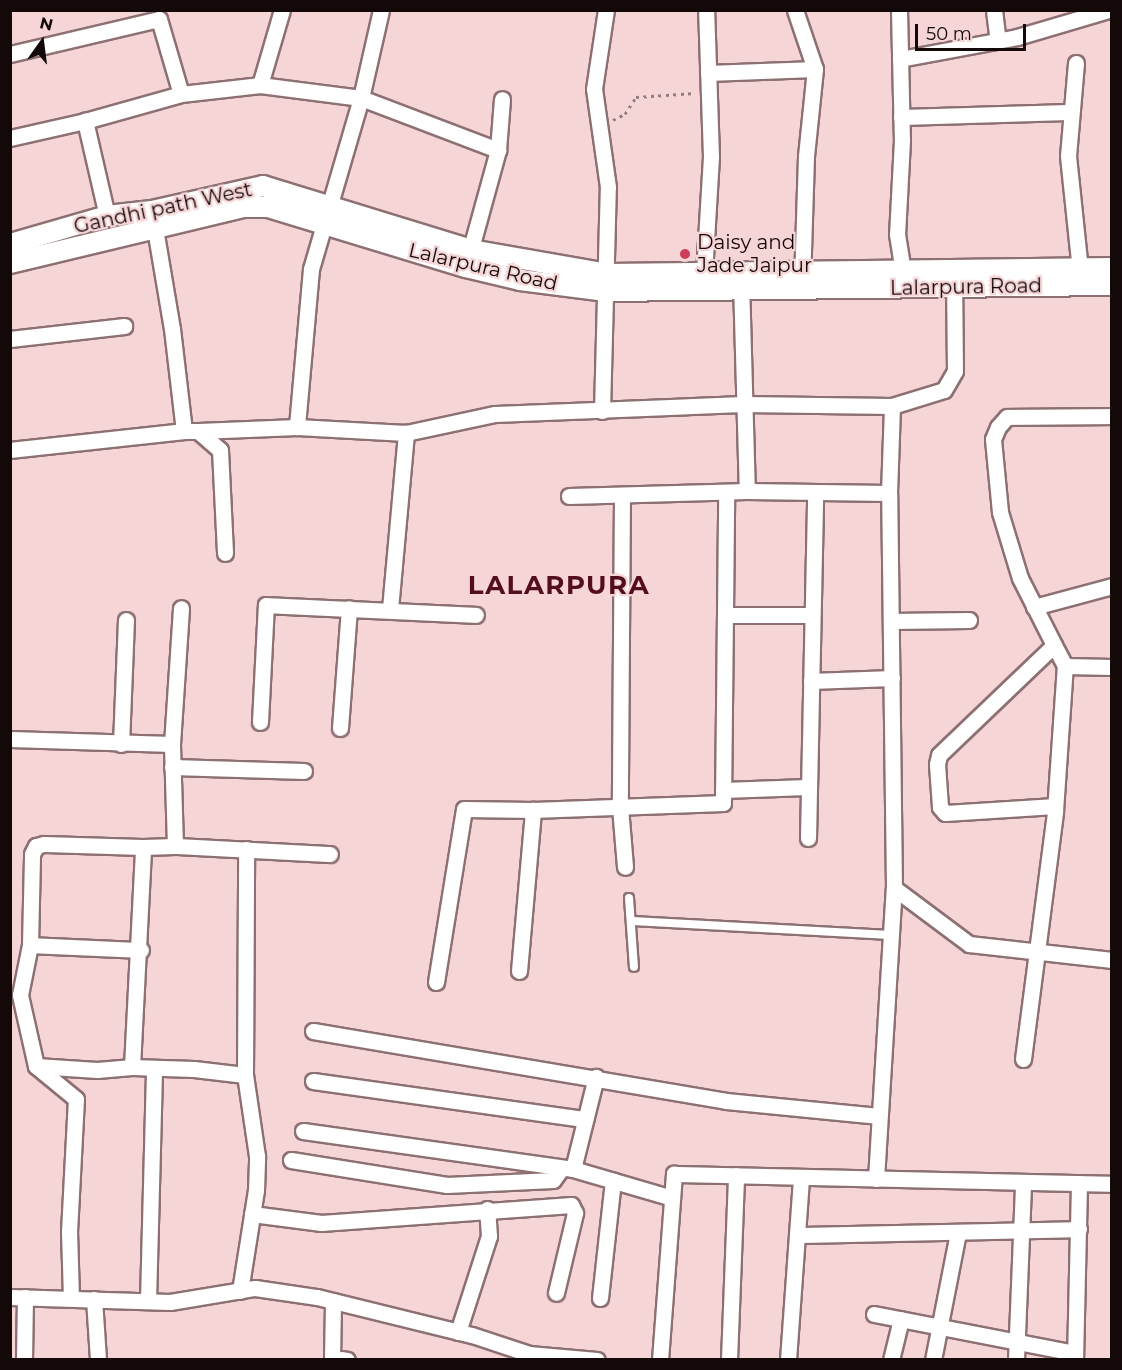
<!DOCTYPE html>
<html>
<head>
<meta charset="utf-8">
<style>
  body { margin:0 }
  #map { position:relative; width:1122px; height:1370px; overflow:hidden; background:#f6d5d7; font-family:Montserrat,sans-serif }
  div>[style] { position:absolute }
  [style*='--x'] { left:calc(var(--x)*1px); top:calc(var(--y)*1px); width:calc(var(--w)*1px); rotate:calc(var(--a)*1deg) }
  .path>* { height:3px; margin-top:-1.5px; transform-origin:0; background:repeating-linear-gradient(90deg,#957e7f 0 3px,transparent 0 7.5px) }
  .roads { filter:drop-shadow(2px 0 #8d7072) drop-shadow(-2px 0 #8d7072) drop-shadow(0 2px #8d7072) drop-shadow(0 -2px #8d7072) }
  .service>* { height:8px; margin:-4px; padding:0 4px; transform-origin:4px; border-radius:4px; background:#fff }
  .minor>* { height:15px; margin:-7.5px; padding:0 7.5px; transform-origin:7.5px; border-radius:7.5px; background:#fff }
  .tertiary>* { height:20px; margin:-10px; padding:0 10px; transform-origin:10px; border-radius:10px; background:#fff }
  .dots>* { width:16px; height:16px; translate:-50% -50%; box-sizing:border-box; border:3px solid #f6d5d7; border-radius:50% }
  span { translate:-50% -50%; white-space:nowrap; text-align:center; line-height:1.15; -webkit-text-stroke:4.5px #f6d5d7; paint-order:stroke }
  .street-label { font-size:20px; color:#130909 }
  .poi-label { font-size:20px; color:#130909 }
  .left { translate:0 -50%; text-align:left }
  .district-label { font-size:26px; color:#530d1c; font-weight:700; letter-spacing:1.5px }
  .frame { position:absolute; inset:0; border:12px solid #130909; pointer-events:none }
  .north { position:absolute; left:12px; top:12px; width:60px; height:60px; -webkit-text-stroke:4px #f6d5d7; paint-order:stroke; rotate:14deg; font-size:16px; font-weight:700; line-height:24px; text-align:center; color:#130909 }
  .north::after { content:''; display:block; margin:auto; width:21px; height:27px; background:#130909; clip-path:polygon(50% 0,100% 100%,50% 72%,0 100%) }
  .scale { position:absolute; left:915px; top:24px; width:111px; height:27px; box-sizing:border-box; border:3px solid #130909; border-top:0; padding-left:8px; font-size:18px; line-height:21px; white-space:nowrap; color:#130909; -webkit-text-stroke:4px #f6d5d7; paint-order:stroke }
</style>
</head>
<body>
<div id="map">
  <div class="path">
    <div style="--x:613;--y:120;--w:13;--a:-27"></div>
    <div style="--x:625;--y:114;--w:20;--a:-57"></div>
    <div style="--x:636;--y:97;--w:59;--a:-3.9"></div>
  </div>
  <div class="roads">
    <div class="service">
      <div style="--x:629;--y:898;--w:69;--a:85.9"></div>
      <div style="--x:632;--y:921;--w:259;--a:3.1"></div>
    </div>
    <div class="minor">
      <div style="--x:381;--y:10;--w:90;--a:102.8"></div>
      <div style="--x:361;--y:98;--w:147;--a:20.8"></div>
      <div style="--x:795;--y:10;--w:62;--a:71.3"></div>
      <div style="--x:815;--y:69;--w:87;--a:95.9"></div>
      <div style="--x:806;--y:156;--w:127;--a:91.8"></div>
      <div style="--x:899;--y:10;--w:130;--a:88.7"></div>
      <div style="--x:902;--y:140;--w:94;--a:93"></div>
      <div style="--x:897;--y:234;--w:38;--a:81"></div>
      <div style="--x:994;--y:10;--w:31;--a:83"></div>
      <div style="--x:10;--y:54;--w:153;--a:-13.2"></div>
      <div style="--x:159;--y:19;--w:78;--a:73.7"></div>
      <div style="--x:900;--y:59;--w:119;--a:-10.6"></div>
      <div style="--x:1017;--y:37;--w:96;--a:-16.4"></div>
      <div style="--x:1076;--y:63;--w:93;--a:94.9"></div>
      <div style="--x:1068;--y:156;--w:115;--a:84"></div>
      <div style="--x:708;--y:73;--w:107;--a:-2.1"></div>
      <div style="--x:260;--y:85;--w:78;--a:-73.7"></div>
      <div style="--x:901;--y:117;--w:168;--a:-1.7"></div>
      <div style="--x:10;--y:138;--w:77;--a:-12.8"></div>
      <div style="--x:107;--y:216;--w:98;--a:-103"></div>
      <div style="--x:85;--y:121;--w:100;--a:-15.7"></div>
      <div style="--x:181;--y:94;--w:80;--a:-6.5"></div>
      <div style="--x:260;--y:85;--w:102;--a:7.3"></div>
      <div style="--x:361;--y:98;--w:178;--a:106.3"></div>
      <div style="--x:311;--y:269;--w:159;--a:95.1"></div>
      <div style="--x:297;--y:427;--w:109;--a:3.2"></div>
      <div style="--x:406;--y:433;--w:91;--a:-12.1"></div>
      <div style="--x:495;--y:414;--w:248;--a:-2.3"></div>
      <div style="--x:743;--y:404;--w:149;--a:0.8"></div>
      <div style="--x:892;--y:406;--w:54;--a:-17.1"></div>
      <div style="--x:944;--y:390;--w:22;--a:-60"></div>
      <div style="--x:955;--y:371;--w:95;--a:-90.6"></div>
      <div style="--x:468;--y:259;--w:113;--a:-74.6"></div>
      <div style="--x:498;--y:150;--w:51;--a:-85.5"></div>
      <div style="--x:704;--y:274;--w:117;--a:-86.6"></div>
      <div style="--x:711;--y:157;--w:147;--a:-91.9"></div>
      <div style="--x:741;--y:281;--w:210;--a:88.4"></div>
      <div style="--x:10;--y:339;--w:115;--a:-6.5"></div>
      <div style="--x:602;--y:411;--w:224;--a:-88.5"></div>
      <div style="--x:608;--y:187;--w:99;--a:-98.1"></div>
      <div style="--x:594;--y:89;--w:80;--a:-81.4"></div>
      <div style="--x:184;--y:431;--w:14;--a:0"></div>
      <div style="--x:198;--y:431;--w:29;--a:41"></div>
      <div style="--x:220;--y:450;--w:103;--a:87.2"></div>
      <div style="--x:198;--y:431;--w:99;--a:-2.3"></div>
      <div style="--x:10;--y:450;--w:175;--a:-6.2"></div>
      <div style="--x:184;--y:431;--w:103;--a:-96.7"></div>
      <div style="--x:172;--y:329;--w:102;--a:-99.6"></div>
      <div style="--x:622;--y:495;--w:312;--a:90.4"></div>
      <div style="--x:620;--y:807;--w:60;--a:85.2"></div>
      <div style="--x:569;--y:496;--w:178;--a:-1.6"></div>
      <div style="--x:747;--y:491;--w:142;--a:0.8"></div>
      <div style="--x:1034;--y:607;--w:81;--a:-15.1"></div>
      <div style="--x:390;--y:609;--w:177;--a:-84.8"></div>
      <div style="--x:725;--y:615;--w:87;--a:0"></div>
      <div style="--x:891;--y:621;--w:78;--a:-0.7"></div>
      <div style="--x:1054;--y:645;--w:24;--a:62"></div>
      <div style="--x:1065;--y:666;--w:47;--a:1.2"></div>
      <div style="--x:811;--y:681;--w:81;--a:-2.1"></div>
      <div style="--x:260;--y:722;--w:117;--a:-87.1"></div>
      <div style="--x:266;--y:605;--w:210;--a:2.7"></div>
      <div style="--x:340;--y:728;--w:120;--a:-85.7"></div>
      <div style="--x:10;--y:739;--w:162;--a:1.8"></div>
      <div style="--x:121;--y:744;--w:124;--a:-87.7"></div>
      <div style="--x:172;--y:767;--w:132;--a:1.7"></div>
      <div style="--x:723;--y:790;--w:84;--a:-2"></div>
      <div style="--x:1055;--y:806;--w:110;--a:176.4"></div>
      <div style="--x:945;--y:813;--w:8;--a:-130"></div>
      <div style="--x:940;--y:807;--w:43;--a:-94"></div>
      <div style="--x:937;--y:764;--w:9;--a:-77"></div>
      <div style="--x:939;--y:755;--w:159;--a:-43.7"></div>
      <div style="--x:1054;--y:645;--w:75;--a:-116.9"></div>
      <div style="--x:1020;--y:578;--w:69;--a:-106.9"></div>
      <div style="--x:1000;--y:512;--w:73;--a:-95.5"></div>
      <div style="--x:993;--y:439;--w:13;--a:-67"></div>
      <div style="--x:998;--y:427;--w:13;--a:-48"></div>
      <div style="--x:1007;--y:417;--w:105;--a:-0.5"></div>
      <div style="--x:808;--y:838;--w:345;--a:-88.8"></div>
      <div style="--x:175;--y:846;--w:155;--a:3"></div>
      <div style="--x:894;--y:888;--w:94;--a:36.7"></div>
      <div style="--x:969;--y:944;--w:144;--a:6.4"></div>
      <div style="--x:30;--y:945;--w:111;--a:2.6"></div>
      <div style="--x:519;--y:971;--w:162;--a:-85"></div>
      <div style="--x:436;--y:982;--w:175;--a:-80.8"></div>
      <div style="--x:464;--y:809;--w:69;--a:0.8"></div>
      <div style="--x:533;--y:810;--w:190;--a:-2.1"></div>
      <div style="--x:723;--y:803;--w:309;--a:-89.4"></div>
      <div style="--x:313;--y:1031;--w:419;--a:9.6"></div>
      <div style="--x:726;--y:1101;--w:154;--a:5.6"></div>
      <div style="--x:1023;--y:1059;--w:250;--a:-82.6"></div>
      <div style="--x:1055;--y:811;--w:145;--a:-86.1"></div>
      <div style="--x:36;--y:1066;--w:61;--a:3.8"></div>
      <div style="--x:97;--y:1070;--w:35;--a:-5"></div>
      <div style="--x:132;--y:1067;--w:62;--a:1.8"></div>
      <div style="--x:194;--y:1069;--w:51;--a:6.7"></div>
      <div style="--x:132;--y:1067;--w:220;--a:-87.1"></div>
      <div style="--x:143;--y:847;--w:32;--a:-2"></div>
      <div style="--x:175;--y:846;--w:102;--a:-91.7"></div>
      <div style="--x:172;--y:744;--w:136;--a:-86.2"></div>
      <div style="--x:313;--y:1081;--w:275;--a:8"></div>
      <div style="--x:303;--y:1131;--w:273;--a:8"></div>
      <div style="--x:573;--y:1169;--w:103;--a:16.3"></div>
      <div style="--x:291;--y:1160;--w:158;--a:9.1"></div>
      <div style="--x:447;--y:1185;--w:106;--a:-2.7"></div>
      <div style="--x:553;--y:1180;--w:14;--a:-54"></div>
      <div style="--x:573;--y:1169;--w:95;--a:-76"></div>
      <div style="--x:876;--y:1179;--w:292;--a:-86.5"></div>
      <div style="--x:894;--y:888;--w:395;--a:-90.7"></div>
      <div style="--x:889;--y:493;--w:87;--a:-88"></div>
      <div style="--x:252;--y:1214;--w:70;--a:7.4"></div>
      <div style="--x:321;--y:1223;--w:251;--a:-4.1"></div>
      <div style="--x:571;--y:1205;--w:9;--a:63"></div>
      <div style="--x:575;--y:1213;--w:82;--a:103.4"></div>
      <div style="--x:797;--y:1235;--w:282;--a:-1.2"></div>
      <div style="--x:240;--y:1291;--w:102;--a:-81"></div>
      <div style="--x:256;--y:1190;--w:34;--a:-88"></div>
      <div style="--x:257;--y:1156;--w:82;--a:-98.4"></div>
      <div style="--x:245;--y:1075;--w:226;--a:-89.7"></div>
      <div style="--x:10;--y:1297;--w:160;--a:1.8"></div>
      <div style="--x:170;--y:1302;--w:86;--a:-9.4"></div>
      <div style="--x:255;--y:1288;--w:63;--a:8.3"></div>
      <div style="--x:317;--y:1297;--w:160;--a:13.8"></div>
      <div style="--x:472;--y:1335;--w:60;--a:18.4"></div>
      <div style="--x:529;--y:1354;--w:68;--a:5"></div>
      <div style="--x:71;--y:1298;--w:66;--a:-91.7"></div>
      <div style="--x:69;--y:1232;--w:133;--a:-87"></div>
      <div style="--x:76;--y:1099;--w:52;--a:-140.5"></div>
      <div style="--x:36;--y:1066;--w:73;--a:-102.7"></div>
      <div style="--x:20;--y:995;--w:51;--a:-78.7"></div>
      <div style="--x:30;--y:945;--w:91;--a:-88.7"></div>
      <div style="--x:32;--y:854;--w:9;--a:-63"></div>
      <div style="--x:36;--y:846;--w:8;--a:-14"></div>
      <div style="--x:44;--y:844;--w:99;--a:1.7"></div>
      <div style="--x:600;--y:1298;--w:118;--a:-83.7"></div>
      <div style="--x:94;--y:1299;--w:61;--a:86.2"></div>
      <div style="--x:148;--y:1301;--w:232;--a:-88.5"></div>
      <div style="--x:874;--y:1314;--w:205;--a:11"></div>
      <div style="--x:458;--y:1332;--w:101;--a:-72.1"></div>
      <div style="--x:489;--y:1236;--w:27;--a:-94"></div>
      <div style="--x:342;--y:1359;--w:5;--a:11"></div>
      <div style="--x:24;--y:1360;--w:63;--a:-89.1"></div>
      <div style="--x:332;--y:1360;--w:59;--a:-89"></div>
      <div style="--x:660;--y:1360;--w:187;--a:-85.7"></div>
      <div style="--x:674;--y:1174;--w:438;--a:1.3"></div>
      <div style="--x:729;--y:1360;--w:185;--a:-87.8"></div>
      <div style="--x:788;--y:1360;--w:183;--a:-85.9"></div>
      <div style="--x:891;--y:1360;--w:42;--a:-76.3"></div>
      <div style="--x:933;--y:1360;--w:130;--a:-78.9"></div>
      <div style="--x:1016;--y:1360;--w:178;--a:-87.7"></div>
      <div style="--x:1075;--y:1360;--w:177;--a:-88.7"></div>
    </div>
    <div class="tertiary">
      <div style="--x:10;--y:244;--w:101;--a:-16.1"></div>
      <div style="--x:107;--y:216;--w:45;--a:-6.3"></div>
      <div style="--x:152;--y:211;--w:114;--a:-12.7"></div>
      <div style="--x:263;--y:186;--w:218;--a:17.1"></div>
      <div style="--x:471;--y:250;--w:138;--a:10"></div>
      <div style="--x:607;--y:274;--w:505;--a:-0.68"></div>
      <div style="--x:10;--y:263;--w:241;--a:-13.5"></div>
      <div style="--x:244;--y:207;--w:24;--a:0"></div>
      <div style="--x:268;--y:207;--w:207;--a:16.9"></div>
      <div style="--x:466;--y:267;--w:56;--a:13.5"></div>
      <div style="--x:520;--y:280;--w:87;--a:7.3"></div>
      <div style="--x:606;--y:291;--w:506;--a:-0.68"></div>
    </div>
  </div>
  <div class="dots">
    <div style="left:685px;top:254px;background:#ce3e58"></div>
  </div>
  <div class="street-label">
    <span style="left:163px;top:208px;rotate:-12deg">Gandhi path West</span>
    <span style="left:483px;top:267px;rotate:13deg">Lalarpura Road</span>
    <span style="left:966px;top:287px;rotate:-1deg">Lalarpura Road</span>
  </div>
  <div class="poi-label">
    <span class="left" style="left:697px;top:254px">Daisy and<br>Jade Jaipur</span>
  </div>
  <div class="district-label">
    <span style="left:559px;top:586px">LALARPURA</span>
  </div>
  <div class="frame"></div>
  <div class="north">N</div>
  <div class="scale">50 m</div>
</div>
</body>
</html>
